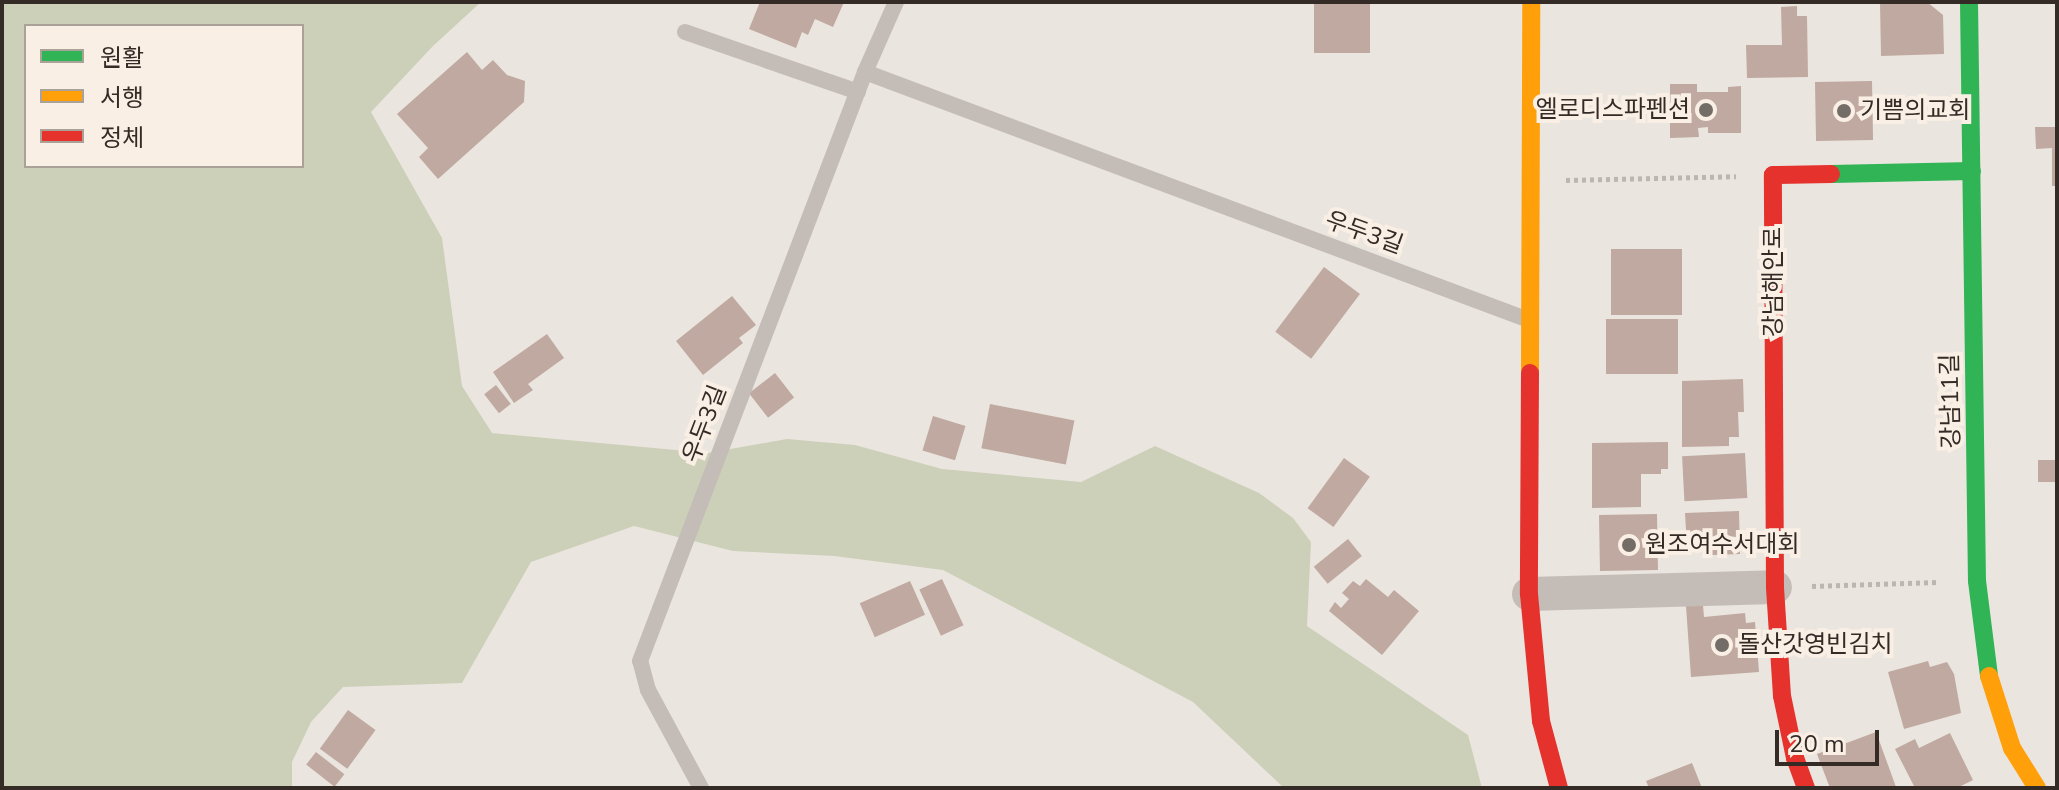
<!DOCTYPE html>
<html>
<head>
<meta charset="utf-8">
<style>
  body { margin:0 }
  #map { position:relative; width:2059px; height:790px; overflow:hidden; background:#ebe5df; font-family:"Nunito Sans","Noto Sans KR",sans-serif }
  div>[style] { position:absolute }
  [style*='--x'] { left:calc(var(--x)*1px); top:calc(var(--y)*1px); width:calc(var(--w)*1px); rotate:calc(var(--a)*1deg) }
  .green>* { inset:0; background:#ccd0b8 }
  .building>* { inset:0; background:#bfa9a0; transform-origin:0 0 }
  .path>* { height:5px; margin-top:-2.5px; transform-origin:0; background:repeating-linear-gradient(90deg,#bcb5b0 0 4px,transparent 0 8px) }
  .lane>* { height:16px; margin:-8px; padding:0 8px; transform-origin:8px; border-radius:8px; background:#c4bdb7 }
  .street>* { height:34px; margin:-17px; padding:0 17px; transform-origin:17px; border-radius:17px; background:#c4bdb7 }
  .fast>* { height:18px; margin:-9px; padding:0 9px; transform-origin:9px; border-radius:9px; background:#30b455 }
  .slow>* { height:18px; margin:-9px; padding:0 9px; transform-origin:9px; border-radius:9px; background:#ff9f0a }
  .jam>* { height:18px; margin:-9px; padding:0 9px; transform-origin:9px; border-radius:9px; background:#e5322d }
  .dots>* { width:22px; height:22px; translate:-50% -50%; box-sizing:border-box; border:4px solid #f9efe5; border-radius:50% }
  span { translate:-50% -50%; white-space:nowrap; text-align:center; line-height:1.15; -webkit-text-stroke:8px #f9efe5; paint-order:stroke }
  .poi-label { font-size:24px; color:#342b26 }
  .right { translate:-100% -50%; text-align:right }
  .left { translate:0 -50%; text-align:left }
  .street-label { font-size:24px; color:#342b26 }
  .frame { position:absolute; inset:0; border:4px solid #342b26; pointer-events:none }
  .legend { position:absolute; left:24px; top:24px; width:280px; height:144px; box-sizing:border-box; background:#f9efe5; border:2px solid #aaa199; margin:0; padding:10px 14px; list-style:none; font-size:24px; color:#342b26 }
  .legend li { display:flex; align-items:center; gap:16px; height:40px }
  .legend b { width:40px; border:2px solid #aaa199 }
  .scale { position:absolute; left:1775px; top:730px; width:104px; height:36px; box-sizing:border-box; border:4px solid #342b26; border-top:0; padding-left:10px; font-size:24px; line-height:28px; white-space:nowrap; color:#342b26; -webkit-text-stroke:6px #f9efe5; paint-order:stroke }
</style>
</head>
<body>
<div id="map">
  <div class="green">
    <div style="clip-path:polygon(evenodd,2px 2px,481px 2px,433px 46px,371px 112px,442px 238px,462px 386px,492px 433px,708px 453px,787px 439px,855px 445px,942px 469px,1081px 482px,1155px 446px,1259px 493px,1293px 518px,1311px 542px,1307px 626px,1468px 735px,1482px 788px,1284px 788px,1193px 702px,943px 570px,834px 556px,733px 551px,634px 526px,531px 562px,462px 683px,343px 687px,311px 722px,292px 762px,292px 788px,2px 788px,2px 2px,26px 26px,302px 26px,302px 166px,26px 166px,26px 26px)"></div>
  </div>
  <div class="building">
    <div style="clip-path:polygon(760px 2px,844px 2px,833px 27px,815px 19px,808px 35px,802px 32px,796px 48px,749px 29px)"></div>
    <div style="left:1314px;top:2px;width:56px;height:51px"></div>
    <div style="clip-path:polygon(1880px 2px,1927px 2px,1943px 15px,1944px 54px,1881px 56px)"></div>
    <div style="clip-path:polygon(1797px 6px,1797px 16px,1807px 16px,1808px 77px,1747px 78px,1746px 45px,1782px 45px,1781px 7px)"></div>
    <div style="clip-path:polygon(467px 52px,482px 70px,493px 60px,507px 75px,525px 81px,524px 102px,438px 179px,419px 157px,428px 148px,397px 114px)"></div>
    <div style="left:1872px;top:81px;width:59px;height:57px;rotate:89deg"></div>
    <div style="clip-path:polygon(1670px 84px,1697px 84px,1697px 92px,1728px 92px,1728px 87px,1741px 86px,1741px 133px,1708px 133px,1708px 127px,1698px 128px,1699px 137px,1670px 138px)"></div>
    <div style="clip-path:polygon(2035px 127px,2057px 127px,2057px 186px,2052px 186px,2052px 148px,2036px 149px)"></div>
    <div style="left:1611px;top:249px;width:71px;height:66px"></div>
    <div style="left:1324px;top:267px;width:45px;height:81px;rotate:37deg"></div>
    <div style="clip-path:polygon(732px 296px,756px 325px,739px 338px,743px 343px,703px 375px,676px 341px)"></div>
    <div style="left:1678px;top:319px;width:55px;height:72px;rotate:90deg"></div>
    <div style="clip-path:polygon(547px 334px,564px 358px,528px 384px,533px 390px,514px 403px,493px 372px)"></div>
    <div style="left:775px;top:373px;width:31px;height:33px;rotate:52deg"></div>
    <div style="clip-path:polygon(1743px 379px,1744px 412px,1738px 412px,1739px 437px,1729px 437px,1729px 446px,1682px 447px,1682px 381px)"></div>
    <div style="left:496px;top:385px;width:24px;height:15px;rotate:52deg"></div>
    <div style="left:990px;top:404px;width:86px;height:45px;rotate:11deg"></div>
    <div style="left:933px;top:416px;width:34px;height:36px;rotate:17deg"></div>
    <div style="clip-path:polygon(1668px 442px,1668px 469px,1661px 469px,1661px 474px,1641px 474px,1641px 507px,1592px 508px,1592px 443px)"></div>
    <div style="left:1745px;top:453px;width:45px;height:63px;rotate:87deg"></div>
    <div style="left:1344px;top:458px;width:32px;height:62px;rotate:36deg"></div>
    <div style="left:2038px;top:460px;width:19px;height:22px"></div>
    <div style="clip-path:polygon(1739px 511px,1740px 554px,1711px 555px,1711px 546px,1687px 547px,1685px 513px)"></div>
    <div style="left:1657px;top:514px;width:56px;height:58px;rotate:89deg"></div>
    <div style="left:1348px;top:539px;width:22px;height:44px;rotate:51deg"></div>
    <div style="left:942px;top:579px;width:51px;height:25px;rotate:65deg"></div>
    <div style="clip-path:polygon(1366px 579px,1388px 597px,1394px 590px,1419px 611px,1382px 655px,1329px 611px,1335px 602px,1341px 608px,1349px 599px,1342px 593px,1353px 581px,1360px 586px)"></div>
    <div style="left:910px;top:581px;width:37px;height:55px;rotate:66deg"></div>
    <div style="clip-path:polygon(1703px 605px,1704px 617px,1745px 613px,1746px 623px,1755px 622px,1759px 672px,1691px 677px,1686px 606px)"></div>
    <div style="clip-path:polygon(1928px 661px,1930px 667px,1947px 662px,1954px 674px,1961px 713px,1904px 729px,1888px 672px)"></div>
    <div style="left:348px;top:710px;width:34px;height:48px;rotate:36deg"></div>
    <div style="clip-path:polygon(1876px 732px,1896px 787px,1830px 788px,1817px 754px)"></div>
    <div style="clip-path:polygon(1950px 733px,1973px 780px,1957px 788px,1915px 788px,1895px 749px,1915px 739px,1919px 748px)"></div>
    <div style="left:316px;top:752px;width:36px;height:16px;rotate:38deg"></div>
    <div style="clip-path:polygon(1692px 763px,1702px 788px,1649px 788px,1646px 781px)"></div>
  </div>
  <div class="path">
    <div style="--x:1566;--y:180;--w:170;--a:-1.3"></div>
    <div style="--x:1812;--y:586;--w:126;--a:-1.8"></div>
  </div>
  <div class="lane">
    <div style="--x:685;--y:32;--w:183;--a:19.1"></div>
    <div style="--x:865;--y:72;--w:77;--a:-66.1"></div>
    <div style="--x:701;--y:788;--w:111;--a:-118.4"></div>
    <div style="--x:648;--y:690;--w:30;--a:-105"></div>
    <div style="--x:640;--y:661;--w:631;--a:-69.09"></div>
    <div style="--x:865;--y:72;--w:706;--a:20.49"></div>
  </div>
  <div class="street">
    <div style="--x:1529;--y:594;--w:246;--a:-1.6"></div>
  </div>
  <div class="fast">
    <div style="--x:1969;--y:2;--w:579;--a:89.21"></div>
    <div style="--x:1977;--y:581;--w:96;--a:82.8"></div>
    <div style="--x:1831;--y:174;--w:141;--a:-1.2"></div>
  </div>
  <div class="slow">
    <div style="--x:1530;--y:373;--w:371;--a:-89.8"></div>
    <div style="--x:1989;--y:676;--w:76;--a:72.3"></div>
    <div style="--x:2012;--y:748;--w:47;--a:58"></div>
  </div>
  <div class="jam">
    <div style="--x:1530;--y:373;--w:221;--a:90.3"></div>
    <div style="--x:1529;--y:594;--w:128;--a:84.6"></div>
    <div style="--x:1541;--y:721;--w:69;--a:75"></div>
    <div style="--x:1806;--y:788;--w:32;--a:-110"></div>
    <div style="--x:1795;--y:758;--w:63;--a:-101.8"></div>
    <div style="--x:1782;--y:696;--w:109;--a:-93.7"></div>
    <div style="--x:1775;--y:587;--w:412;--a:-90.3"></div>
    <div style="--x:1773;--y:175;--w:58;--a:-1"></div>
  </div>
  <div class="dots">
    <div style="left:1706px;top:110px;background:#746c67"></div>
    <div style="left:1844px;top:111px;background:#746c67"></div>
    <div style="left:1629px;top:545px;background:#746c67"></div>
    <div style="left:1722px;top:645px;background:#746c67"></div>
  </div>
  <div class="poi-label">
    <span class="right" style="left:1690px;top:110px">엘로디스파펜션</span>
    <span class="left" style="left:1860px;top:111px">기쁨의교회</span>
    <span class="left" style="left:1645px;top:545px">원조여수서대회</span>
    <span class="left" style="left:1738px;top:645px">돌산갓영빈김치</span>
  </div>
  <div class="street-label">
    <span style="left:1364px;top:233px;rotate:20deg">우두3길</span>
    <span style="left:1774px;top:282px;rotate:-90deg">강남해안로</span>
    <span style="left:1951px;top:401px;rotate:-91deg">강남11길</span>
    <span style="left:705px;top:424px;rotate:-69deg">우두3길</span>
  </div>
  <div class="frame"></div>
  <ul class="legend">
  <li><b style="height:10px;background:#30b455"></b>원활</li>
  <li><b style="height:10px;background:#ff9f0a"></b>서행</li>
  <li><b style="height:10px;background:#e5322d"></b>정체</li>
  </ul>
  <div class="scale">20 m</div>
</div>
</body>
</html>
